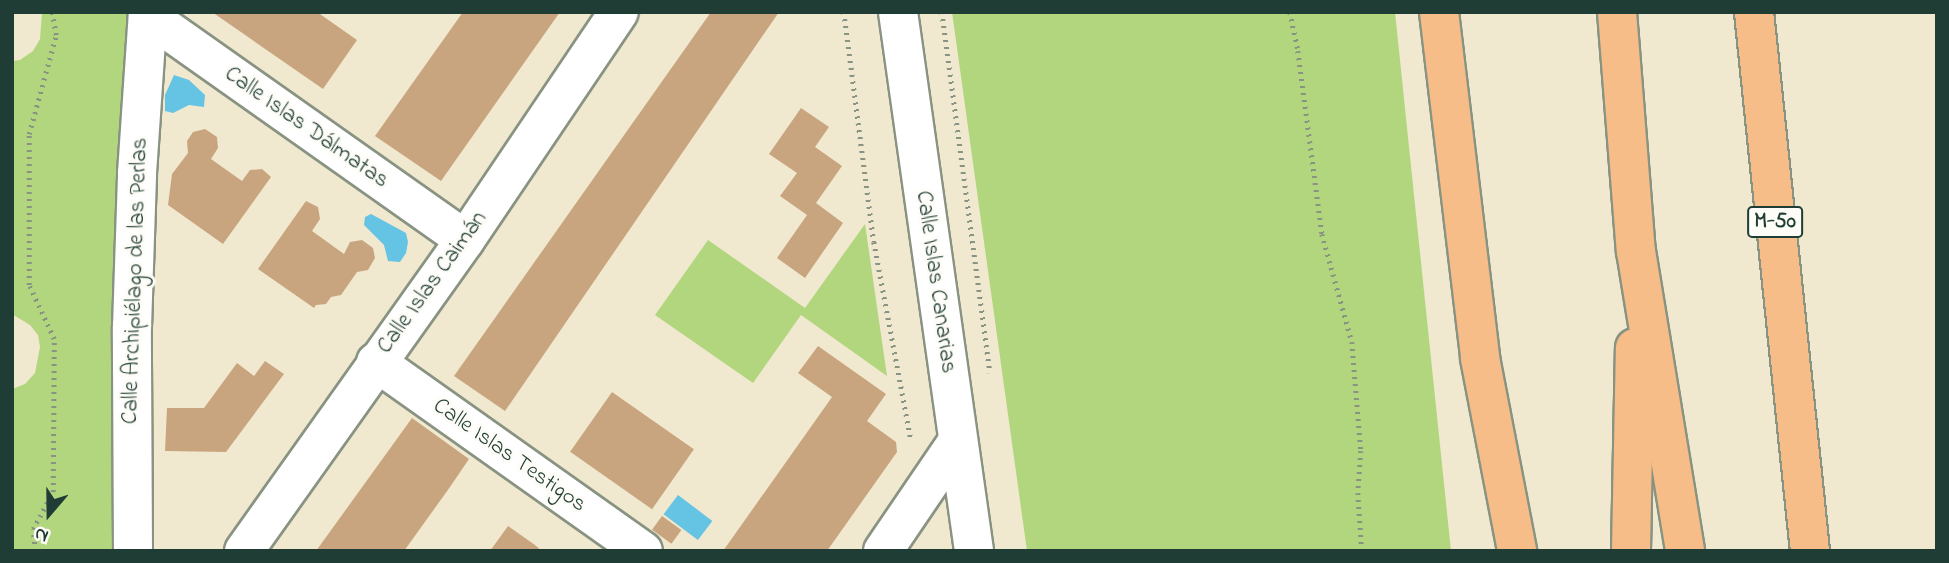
<!DOCTYPE html>
<html>
<head>
<meta charset="utf-8">
<style>
  body { margin:0 }
  #map { position:relative; width:1949px; height:563px; overflow:hidden; background:#f0e9cf; font-family:"Indie Flower",sans-serif }
  div>[style] { position:absolute }
  [style*='--x'] { left:calc(var(--x)*1px); top:calc(var(--y)*1px); width:calc(var(--w)*1px); rotate:calc(var(--a)*1deg) }
  .green>* { inset:0; background:#b2d67e }
  .water>* { inset:0; background:#65c3e3; transform-origin:0 0 }
  .building>* { inset:0; background:#c9a57f; transform-origin:0 0 }
  .path>* { height:4.5px; margin-top:-2.25px; transform-origin:0; background:repeating-linear-gradient(90deg,#889382 0 2px,transparent 0 7px) }
  .roads { filter:drop-shadow(2px 0 #889382) drop-shadow(-2px 0 #889382) drop-shadow(0 2px #889382) drop-shadow(0 -2px #889382) }
  .minor>* { height:38px; margin:-19px; padding:0 19px; transform-origin:19px; border-radius:19px; background:#fff }
  .tertiary>* { height:38px; margin:-19px; padding:0 19px; transform-origin:19px; border-radius:19px; background:#fff }
  .motorway>* { height:38px; margin:-19px; padding:0 19px; transform-origin:19px; border-radius:19px; background:#f7bd88 }
  span { translate:-50% -50%; white-space:nowrap; text-align:center; line-height:1.15; -webkit-text-stroke:6px #fdfcf7; paint-order:stroke }
  .shield-label span { padding:2px 5px; background:#fdfcf7; border:2px solid; border-radius:5px; -webkit-text-stroke-width:0 }
  .shield-label { font-size:21px; color:#1f3d34; font-weight:700 }
  .street-label { font-size:23px; color:#1f3d34 }
  .frame { position:absolute; inset:0; border:14px solid #1f3d34; pointer-events:none }
  .north { position:absolute; left:14px; top:479px; width:70px; height:70px; -webkit-text-stroke:5px #fdfcf7; paint-order:stroke; rotate:200deg; font-size:19px; font-weight:700; line-height:28px; text-align:center; color:#1f3d34 }
  .north::after { content:''; display:block; margin:auto; width:24px; height:32px; background:#1f3d34; clip-path:polygon(50% 0,100% 100%,50% 72%,0 100%) }
</style>
</head>
<body>
<div id="map">
  <div class="green">
    <div style="clip-path:polygon(42px 12px,131px 12px,115px 551px,12px 551px,12px 389px,25px 384px,35px 373px,40px 347px,38px 335px,30px 325px,12px 314px,12px 61px,20px 60px,33px 51px,40px 39px)"></div>
    <div style="clip-path:polygon(952px 12px,1395px 12px,1451px 551px,1027px 551px)"></div>
    <div style="clip-path:polygon(865px 224px,887px 376px,801px 315px,753px 383px,655px 315px,708px 240px,805px 308px)"></div>
  </div>
  <div class="water">
    <div style="clip-path:polygon(174px 75px,189px 80px,205px 95px,204px 107px,189px 105px,173px 113px,165px 111px,165px 95px)"></div>
    <div style="clip-path:polygon(371px 214px,406px 233px,408px 242px,406px 253px,400px 262px,388px 261px,384px 245px,364px 225px,365px 217px)"></div>
    <div style="left:678px;top:495px;width:43px;height:24px;rotate:37deg"></div>
  </div>
  <div class="building">
    <div style="clip-path:polygon(212px 12px,317px 12px,357px 40px,323px 89px)"></div>
    <div style="clip-path:polygon(463px 12px,560px 12px,441px 181px,375px 136px)"></div>
    <div style="clip-path:polygon(711px 12px,779px 12px,505px 411px,454px 376px)"></div>
    <div style="clip-path:polygon(801px 108px,829px 127px,815px 147px,842px 166px,816px 203px,843px 223px,805px 278px,777px 258px,807px 215px,780px 196px,797px 173px,769px 154px)"></div>
    <div style="clip-path:polygon(205px 129px,217px 137px,218px 148px,211px 159px,242px 181px,250px 170px,262px 169px,271px 177px,223px 244px,168px 205px,172px 174px,188px 153px,187px 141px,193px 132px)"></div>
    <div style="clip-path:polygon(306px 201px,318px 207px,320px 219px,312px 231px,344px 254px,350px 242px,362px 240px,373px 248px,375px 258px,368px 270px,357px 272px,341px 295px,331px 297px,326px 304px,316px 305px,314px 308px,258px 269px)"></div>
    <div style="clip-path:polygon(818px 346px,886px 394px,867px 421px,896px 442px,897px 452px,827px 551px,723px 551px,832px 397px,798px 373px)"></div>
    <div style="clip-path:polygon(265px 361px,284px 374px,226px 452px,165px 451px,167px 408px,204px 408px,237px 363px,254px 376px)"></div>
    <div style="left:612px;top:392px;width:100px;height:73px;rotate:35deg"></div>
    <div style="clip-path:polygon(412px 418px,469px 459px,450px 487px,404px 551px,316px 551px)"></div>
    <div style="left:662px;top:516px;width:24px;height:17px;rotate:36deg"></div>
    <div style="clip-path:polygon(508px 526px,535px 545px,542px 551px,490px 551px)"></div>
  </div>
  <div class="path">
    <div style="--x:844;--y:12;--w:232;--a:82.6"></div>
    <div style="--x:874;--y:242;--w:201;--a:79.4"></div>
    <div style="--x:942;--y:12;--w:364;--a:82.4"></div>
    <div style="--x:1290;--y:12;--w:40;--a:78"></div>
    <div style="--x:1298;--y:51;--w:185;--a:82.5"></div>
    <div style="--x:1322;--y:234;--w:112;--a:74.5"></div>
    <div style="--x:1352;--y:342;--w:109;--a:85.3"></div>
    <div style="--x:1361;--y:451;--w:42;--a:94.1"></div>
    <div style="--x:1358;--y:493;--w:58;--a:86.1"></div>
    <div style="--x:35;--y:551;--w:22;--a:-95"></div>
    <div style="--x:33;--y:529;--w:42;--a:-61.6"></div>
    <div style="--x:53;--y:492;--w:153;--a:-89.6"></div>
    <div style="--x:54;--y:339;--w:60;--a:-114.8"></div>
    <div style="--x:29;--y:285;--w:151;--a:-90"></div>
    <div style="--x:29;--y:134;--w:103;--a:-74.7"></div>
    <div style="--x:56;--y:35;--w:23;--a:-100"></div>
  </div>
  <div class="roads">
    <div class="minor">
      <div style="--x:148;--y:16;--w:388;--a:35.2"></div>
      <div style="--x:376;--y:362;--w:327;--a:35.3"></div>
      <div style="--x:133;--y:551;--w:224;--a:-90.3"></div>
      <div style="--x:132;--y:327;--w:154;--a:-88.1"></div>
      <div style="--x:137;--y:173;--w:161;--a:-86.1"></div>
      <div style="--x:244;--y:551;--w:382;--a:-54.6"></div>
      <div style="--x:465;--y:240;--w:275;--a:-56"></div>
      <div style="--x:883;--y:551;--w:132;--a:-55.8"></div>
    </div>
    <div class="tertiary">
      <div style="--x:898;--y:12;--w:544;--a:81.97"></div>
    </div>
    <div class="motorway">
      <div style="--x:1439;--y:12;--w:348;--a:83.2"></div>
      <div style="--x:1480;--y:358;--w:197;--a:79.1"></div>
      <div style="--x:1617;--y:12;--w:240;--a:85.5"></div>
      <div style="--x:1636;--y:251;--w:304;--a:80.7"></div>
      <div style="--x:1754;--y:12;--w:542;--a:84.07"></div>
      <div style="--x:1631;--y:551;--w:203;--a:-88.9"></div>
    </div>
  </div>
  <div class="shield-label">
    <span style="left:1775px;top:222px">M-50</span>
  </div>
  <div class="street-label">
    <span style="left:306px;top:128px;rotate:35deg">Calle Islas Dálmatas</span>
    <span style="left:136px;top:281px;rotate:-88deg">Calle Archipiélago de las Perlas</span>
    <span style="left:935px;top:282px;rotate:82deg">Calle Islas Canarias</span>
    <span style="left:433px;top:283px;rotate:-54deg">Calle Islas Caimán</span>
    <span style="left:509px;top:456px;rotate:35deg">Calle Islas Testigos</span>
  </div>
  <div class="frame"></div>
  <div class="north">N</div>
</div>
</body>
</html>
